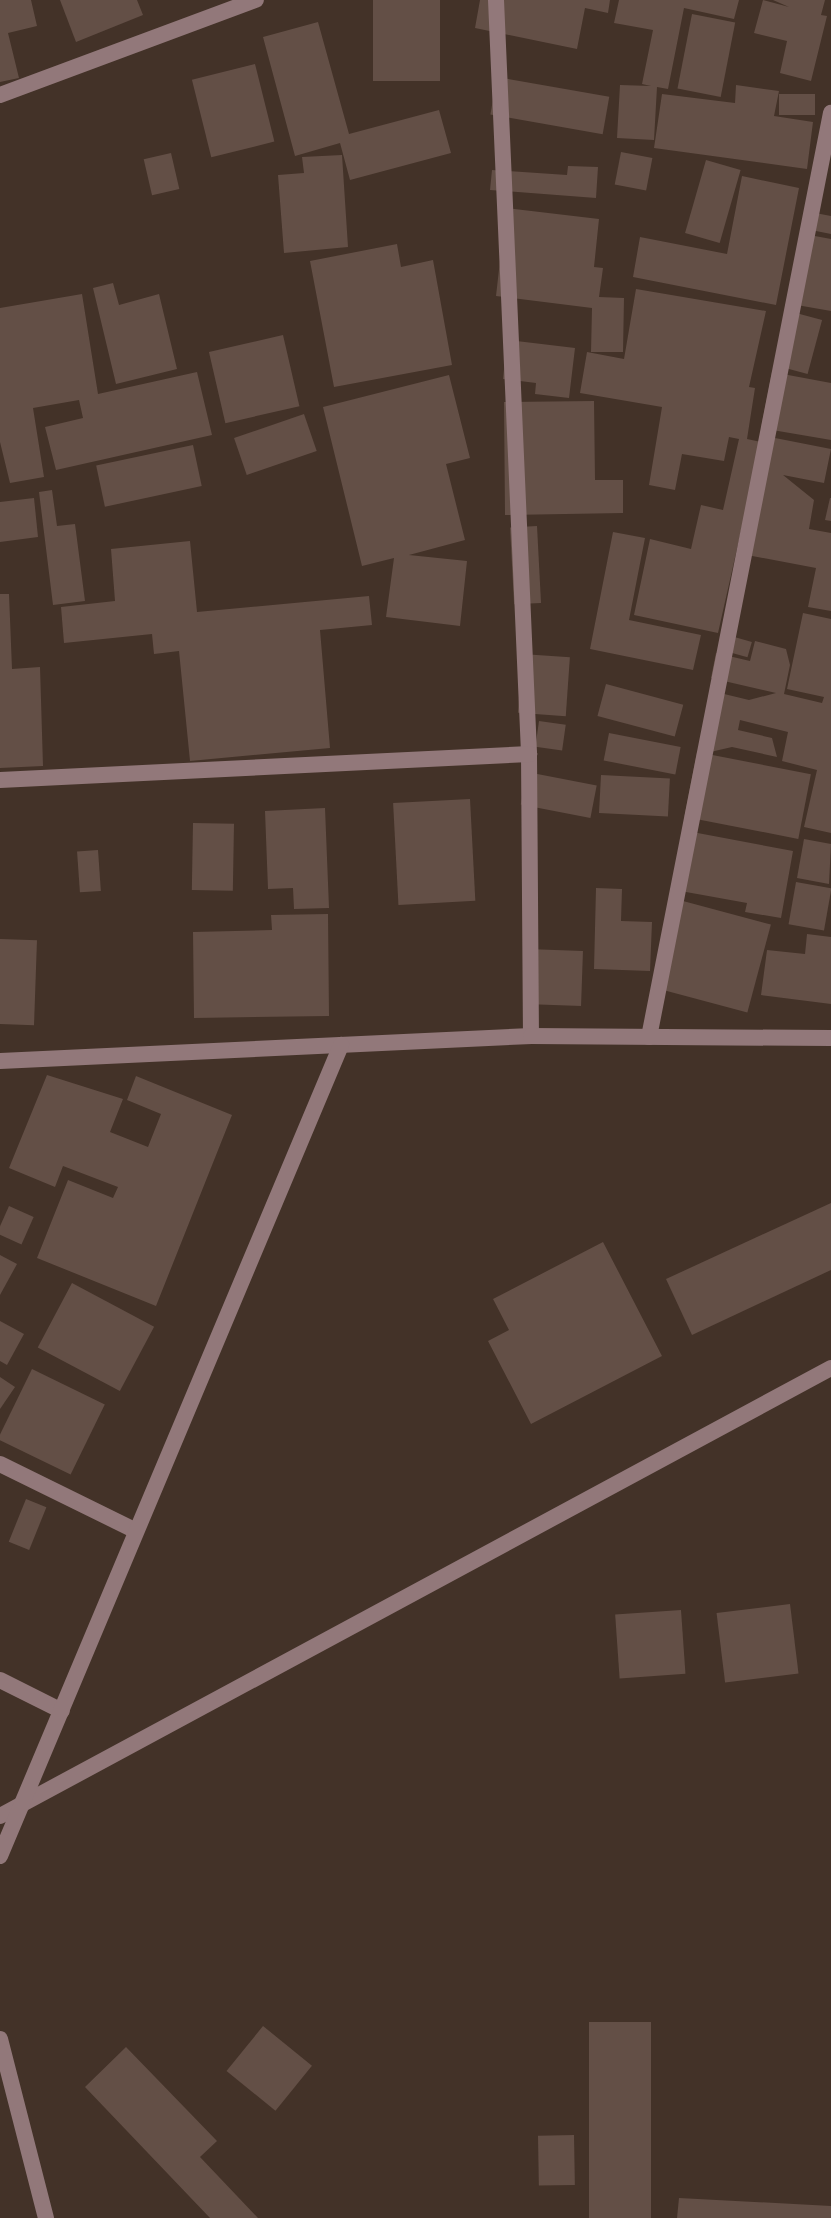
<!DOCTYPE html>
<html>
<head>
<meta charset="utf-8">
<style>
  body { margin:0 }
  #map { position:relative; width:831px; height:2218px; overflow:hidden; background:#433228; font-family:Roboto,sans-serif }
  div>[style] { position:absolute }
  [style*='--x'] { left:calc(var(--x)*1px); top:calc(var(--y)*1px); width:calc(var(--w)*1px); rotate:calc(var(--a)*1deg) }
  .building>* { inset:0; background:#634f46; transform-origin:0 0 }
  .street>* { height:16px; margin:-8px; padding:0 8px; transform-origin:8px; border-radius:8px; background:#92787a }
  span { translate:-50% -50%; white-space:nowrap; text-align:center; line-height:1.15; -webkit-text-stroke:6px #433228; paint-order:stroke }
</style>
</head>
<body>
<div id="map">
  <div class="building">
    <div style="clip-path:polygon(0 0,31px 0,37px 26px,8px 33px,19px 78px,0 82px)"></div>
    <div style="clip-path:polygon(60px 0,137px 0,143px 15px,76px 42px)"></div>
    <div style="left:373px;top:0;width:67px;height:81px"></div>
    <div style="clip-path:polygon(480px 0,610px 0,608px 13px,585px 8px,577px 49px,475px 28px)"></div>
    <div style="clip-path:polygon(619px 0,739px 0,734px 19px,684px 8px,668px 89px,657px 87px,654px 140px,617px 138px,620px 85px,651px 86px,642px 84px,653px 30px,614px 23px)"></div>
    <div style="clip-path:polygon(763px 0,789px 7px,773px 0,825px 0,821px 15px,827px 16px,811px 81px,780px 73px,787px 41px,754px 33px)"></div>
    <div style="left:692px;top:14px;width:44px;height:76px;rotate:11deg"></div>
    <div style="clip-path:polygon(318px 22px,349px 134px,439px 110px,451px 153px,350px 180px,340px 143px,295px 156px,263px 37px)"></div>
    <div style="left:255px;top:64px;width:80px;height:65px;rotate:76deg"></div>
    <div style="left:497px;top:77px;width:114px;height:38px;rotate:10deg"></div>
    <div style="clip-path:polygon(736px 85px,779px 91px,774px 116px,813px 122px,807px 169px,654px 148px,662px 94px,735px 103px)"></div>
    <div style="left:815px;top:94px;width:21px;height:36px;rotate:90deg"></div>
    <div style="left:621px;top:152px;width:32px;height:33px;rotate:11deg"></div>
    <div style="left:171px;top:153px;width:37px;height:28px;rotate:77deg"></div>
    <div style="clip-path:polygon(342px 155px,348px 247px,284px 253px,278px 175px,304px 173px,302px 157px)"></div>
    <div style="left:706px;top:160px;width:36px;height:76px;rotate:16deg"></div>
    <div style="clip-path:polygon(568px 166px,598px 167px,596px 198px,490px 190px,492px 170px,567px 175px)"></div>
    <div style="clip-path:polygon(742px 176px,799px 188px,776px 305px,633px 277px,640px 237px,727px 254px)"></div>
    <div style="clip-path:polygon(506px 208px,599px 219px,594px 267px,603px 268px,599px 297px,624px 298px,623px 352px,591px 352px,592px 308px,496px 296px)"></div>
    <div style="clip-path:polygon(810px 212px,831px 216px,831px 234px,806px 229px)"></div>
    <div style="clip-path:polygon(804px 234px,831px 239px,831px 311px,791px 304px)"></div>
    <div style="clip-path:polygon(397px 244px,401px 267px,433px 260px,452px 365px,334px 387px,310px 261px)"></div>
    <div style="clip-path:polygon(113px 283px,119px 305px,159px 294px,177px 369px,116px 384px,93px 288px)"></div>
    <div style="clip-path:polygon(636px 289px,766px 311px,749px 387px,755px 388px,747px 439px,761px 442px,718px 633px,634px 615px,650px 539px,691px 549px,701px 505px,723px 510px,739px 439px,729px 437px,724px 461px,682px 454px,675px 490px,649px 485px,662px 407px,580px 393px,587px 352px,624px 359px)"></div>
    <div style="clip-path:polygon(82px 294px,98px 394px,197px 372px,212px 435px,56px 470px,45px 427px,83px 418px,79px 400px,33px 408px,44px 477px,10px 483px,0 442px,0 308px)"></div>
    <div style="left:796px;top:313px;width:27px;height:56px;rotate:15deg"></div>
    <div style="left:283px;top:335px;width:73px;height:76px;rotate:77deg"></div>
    <div style="clip-path:polygon(507px 340px,575px 348px,569px 398px,535px 394px,536px 383px,503px 379px)"></div>
    <div style="clip-path:polygon(772px 372px,831px 383px,831px 440px,761px 428px)"></div>
    <div style="clip-path:polygon(449px 375px,470px 458px,446px 464px,465px 540px,409px 555px,467px 561px,460px 626px,386px 617px,394px 558px,362px 566px,323px 407px)"></div>
    <div style="clip-path:polygon(594px 401px,595px 480px,623px 480px,623px 513px,505px 515px,504px 402px)"></div>
    <div style="left:304px;top:414px;width:39px;height:74px;rotate:71deg"></div>
    <div style="clip-path:polygon(770px 437px,831px 449px,824px 483px,783px 475px,814px 500px,809px 529px,831px 533px,831px 611px,808px 607px,816px 568px,747px 555px)"></div>
    <div style="left:193px;top:445px;width:42px;height:99px;rotate:78deg"></div>
    <div style="clip-path:polygon(52px 490px,57px 526px,75px 524px,85px 601px,53px 605px,39px 492px)"></div>
    <div style="clip-path:polygon(34px 498px,38px 537px,0 542px,0 502px)"></div>
    <div style="clip-path:polygon(830px 498px,831px 498px,831px 521px,825px 520px)"></div>
    <div style="left:537px;top:526px;width:77px;height:27px;rotate:87deg"></div>
    <div style="clip-path:polygon(613px 532px,645px 538px,629px 620px,701px 635px,693px 670px,590px 649px)"></div>
    <div style="clip-path:polygon(190px 541px,197px 612px,369px 596px,372px 625px,320px 630px,330px 748px,190px 761px,179px 651px,154px 654px,152px 634px,64px 643px,61px 607px,115px 601px,111px 549px)"></div>
    <div style="clip-path:polygon(0 594px,9px 594px,12px 669px,40px 667px,43px 766px,0 768px)"></div>
    <div style="clip-path:polygon(803px 613px,831px 619px,831px 833px,804px 827px,817px 770px,782px 761px,788px 732px,740px 720px,738px 730px,772px 738px,777px 757px,732px 747px,706px 753px,720px 693px,749px 700px,776px 693px,711px 678px,716px 653px,750px 661px,755px 641px,786px 649px,790px 665px,784px 694px,822px 703px,824px 697px,787px 689px)"></div>
    <div style="left:724px;top:634px;width:29px;height:16px;rotate:16deg"></div>
    <div style="left:522px;top:654px;width:48px;height:59px;rotate:4deg"></div>
    <div style="left:606px;top:684px;width:80px;height:33px;rotate:15deg"></div>
    <div style="left:539px;top:721px;width:27px;height:26px;rotate:8deg"></div>
    <div style="left:609px;top:733px;width:73px;height:28px;rotate:11deg"></div>
    <div style="left:697px;top:752px;width:116px;height:66px;rotate:11deg"></div>
    <div style="left:527px;top:772px;width:71px;height:33px;rotate:11deg"></div>
    <div style="left:601px;top:775px;width:69px;height:38px;rotate:3deg"></div>
    <div style="left:470px;top:799px;width:102px;height:77px;rotate:87deg"></div>
    <div style="clip-path:polygon(325px 808px,329px 908px,294px 909px,293px 888px,268px 889px,265px 811px)"></div>
    <div style="left:193px;top:823px;width:41px;height:67px;rotate:1deg"></div>
    <div style="clip-path:polygon(687px 831px,793px 851px,781px 918px,745px 912px,747px 903px,675px 890px)"></div>
    <div style="clip-path:polygon(804px 839px,831px 844px,829px 884px,797px 878px)"></div>
    <div style="left:98px;top:850px;width:41px;height:21px;rotate:86deg"></div>
    <div style="left:796px;top:882px;width:36px;height:43px;rotate:10deg"></div>
    <div style="clip-path:polygon(596px 888px,622px 889px,621px 921px,652px 922px,650px 971px,594px 969px)"></div>
    <div style="left:683px;top:901px;width:91px;height:91px;rotate:15deg"></div>
    <div style="clip-path:polygon(328px 914px,329px 1016px,194px 1018px,193px 932px,272px 930px,271px 915px)"></div>
    <div style="clip-path:polygon(807px 934px,831px 937px,831px 1004px,761px 995px,767px 950px,805px 954px)"></div>
    <div style="left:0;top:939px;width:37px;height:85px;rotate:2deg"></div>
    <div style="left:527px;top:949px;width:56px;height:55px;rotate:2deg"></div>
    <div style="clip-path:polygon(47px 1075px,123px 1099px,110px 1132px,148px 1147px,161px 1114px,127px 1100px,136px 1076px,232px 1115px,156px 1306px,37px 1258px,68px 1180px,113px 1198px,118px 1187px,63px 1166px,55px 1187px,9px 1168px)"></div>
    <div style="clip-path:polygon(831px 1203px,831px 1270px,692px 1335px,666px 1279px)"></div>
    <div style="left:9px;top:1206px;width:27px;height:30px;rotate:24deg"></div>
    <div style="clip-path:polygon(603px 1242px,662px 1356px,531px 1424px,488px 1341px,509px 1330px,493px 1299px)"></div>
    <div style="clip-path:polygon(0 1255px,17px 1264px,0 1295px)"></div>
    <div style="left:72px;top:1283px;width:93px;height:73px;rotate:28deg"></div>
    <div style="clip-path:polygon(0 1321px,24px 1334px,7px 1365px,0 1361px)"></div>
    <div style="left:32px;top:1369px;width:81px;height:78px;rotate:26deg"></div>
    <div style="clip-path:polygon(0 1377px,15px 1387px,0 1409px)"></div>
    <div style="left:26px;top:1499px;width:22px;height:46px;rotate:22deg"></div>
    <div style="left:790px;top:1604px;width:70px;height:74px;rotate:83deg"></div>
    <div style="left:681px;top:1610px;width:64px;height:66px;rotate:86deg"></div>
    <div style="left:589px;top:2022px;width:62px;height:196px"></div>
    <div style="left:263px;top:2026px;width:63px;height:58px;rotate:39deg"></div>
    <div style="clip-path:polygon(126px 2047px,217px 2141px,200px 2157px,258px 2218px,210px 2218px,85px 2087px)"></div>
    <div style="left:574px;top:2135px;width:50px;height:36px;rotate:89deg"></div>
    <div style="clip-path:polygon(679px 2198px,831px 2206px,831px 2218px,677px 2218px)"></div>
  </div>
  <div class="street">
    <div style="--x:496;--y:0;--w:755;--a:87.49"></div>
    <div style="--x:529;--y:754;--w:282;--a:89.6"></div>
    <div style="--x:0;--y:95;--w:273;--a:-20.4"></div>
    <div style="--x:0;--y:780;--w:530;--a:-2.81"></div>
    <div style="--x:649;--y:1037;--w:942;--a:-78.86"></div>
    <div style="--x:0;--y:1061;--w:532;--a:-2.7"></div>
    <div style="--x:531;--y:1036;--w:300;--a:0.4"></div>
    <div style="--x:0;--y:1464;--w:149;--a:26.2"></div>
    <div style="--x:0;--y:1680;--w:69;--a:26.6"></div>
    <div style="--x:0;--y:1816;--w:944;--a:-28.33"></div>
    <div style="--x:0;--y:1856;--w:880;--a:-67.19"></div>
    <div style="--x:0;--y:2039;--w:185;--a:75.6"></div>
  </div>
</div>
</body>
</html>
